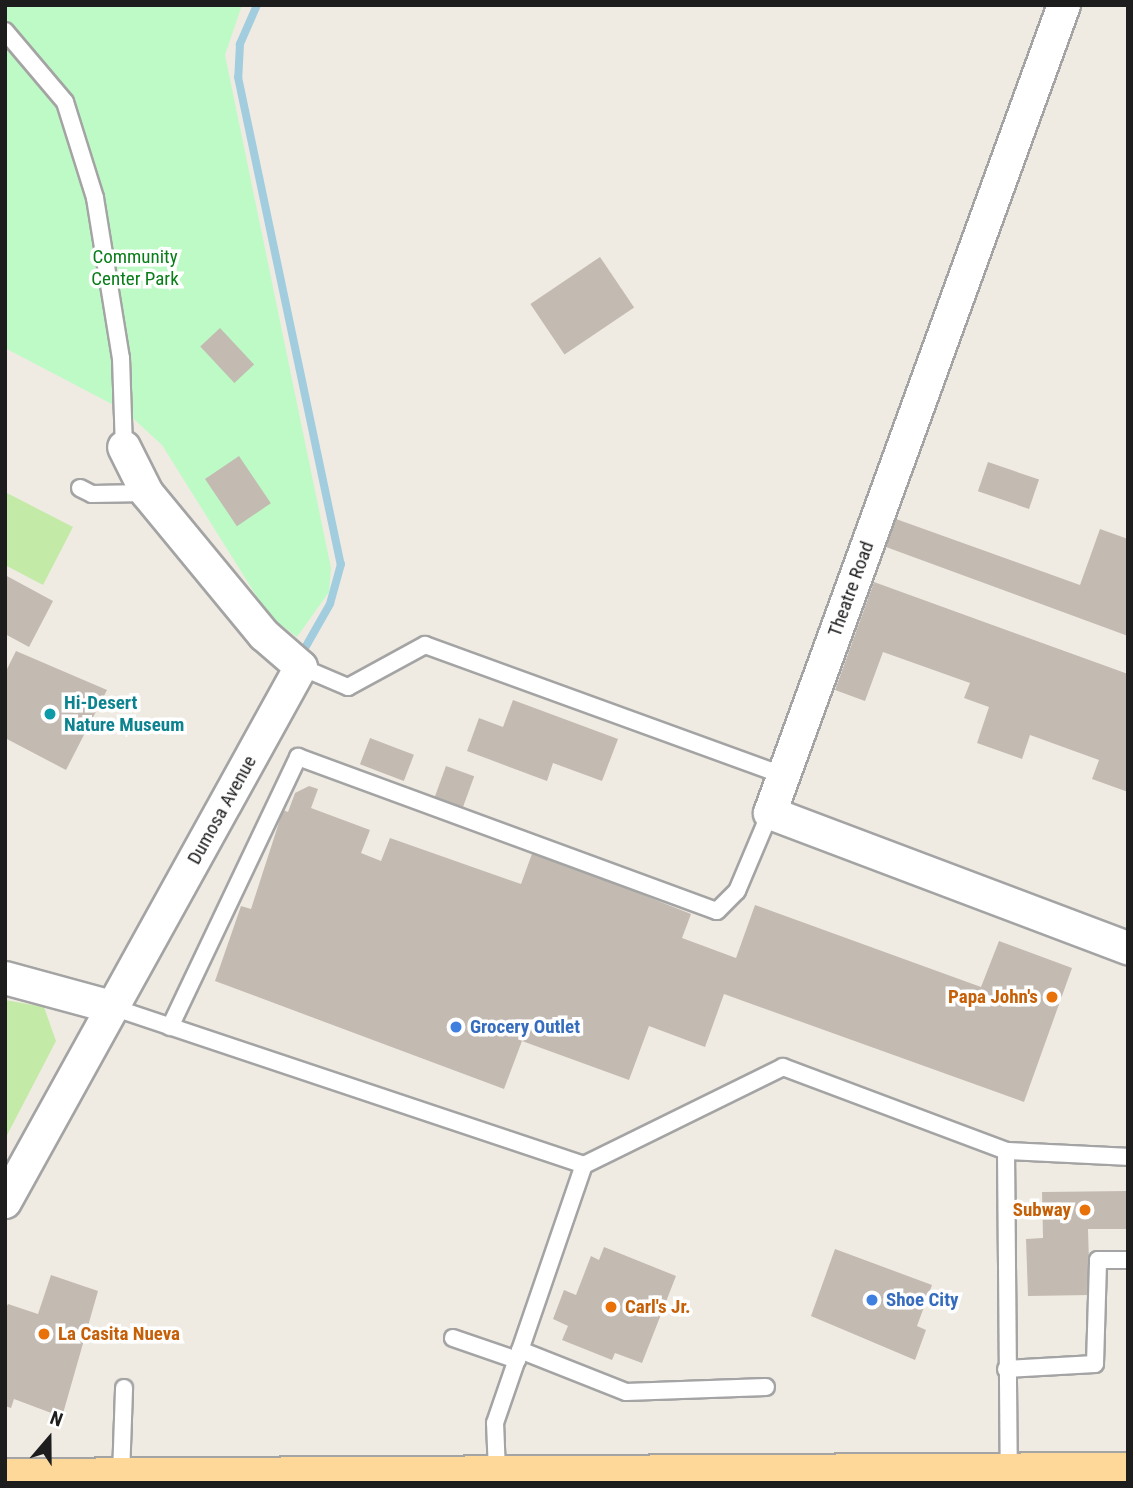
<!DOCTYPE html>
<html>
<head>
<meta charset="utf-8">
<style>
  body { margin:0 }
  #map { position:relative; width:1133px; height:1488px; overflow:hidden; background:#efebe3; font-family:"Roboto Condensed",sans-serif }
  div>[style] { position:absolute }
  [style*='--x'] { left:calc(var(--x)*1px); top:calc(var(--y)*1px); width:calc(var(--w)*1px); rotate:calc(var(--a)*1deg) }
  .grass>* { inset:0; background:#c4eaa7 }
  .park>* { inset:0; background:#befac6 }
  .stream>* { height:8px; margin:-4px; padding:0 4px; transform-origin:4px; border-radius:4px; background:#a2cdde }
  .building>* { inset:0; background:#c3bab2; transform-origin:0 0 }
  .roads { filter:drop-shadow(2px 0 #a4a4a4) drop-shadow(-2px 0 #a4a4a4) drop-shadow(0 2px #a4a4a4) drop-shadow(0 -2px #a4a4a4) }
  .service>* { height:16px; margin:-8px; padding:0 8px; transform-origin:8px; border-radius:8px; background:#fff }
  .minor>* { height:32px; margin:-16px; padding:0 16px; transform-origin:16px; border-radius:16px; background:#fff }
  .primary>* { height:38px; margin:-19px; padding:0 19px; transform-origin:19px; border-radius:19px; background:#fed899 }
  .dots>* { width:19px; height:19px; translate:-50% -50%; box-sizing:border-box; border:4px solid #fff; border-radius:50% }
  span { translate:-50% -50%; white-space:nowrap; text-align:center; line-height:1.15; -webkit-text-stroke:7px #fff; paint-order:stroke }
  .park-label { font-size:19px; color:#097d19 }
  .street-label { font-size:19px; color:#1d1d1d }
  .culture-label { font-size:19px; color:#0d838f; font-weight:700 }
  .left { translate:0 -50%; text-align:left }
  .food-label { font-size:19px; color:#c56008; font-weight:700 }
  .right { translate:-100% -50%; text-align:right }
  .shop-label { font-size:19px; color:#366cbe; font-weight:700 }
  .frame { position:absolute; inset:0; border:7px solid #1d1d1d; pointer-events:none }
  .north { position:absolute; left:14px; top:1404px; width:70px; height:70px; -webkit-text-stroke:5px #fff; paint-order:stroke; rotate:20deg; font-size:19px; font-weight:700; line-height:28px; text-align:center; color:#1d1d1d }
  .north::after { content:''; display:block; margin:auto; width:24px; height:32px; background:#1d1d1d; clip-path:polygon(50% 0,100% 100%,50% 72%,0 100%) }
</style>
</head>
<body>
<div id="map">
  <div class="grass">
    <div style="clip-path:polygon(5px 492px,73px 527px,43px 585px,5px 565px)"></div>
    <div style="clip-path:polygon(5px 1000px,44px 1007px,56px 1041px,5px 1139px)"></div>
  </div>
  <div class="park">
    <div style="clip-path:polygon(5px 5px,242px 5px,225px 55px,331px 568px,329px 592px,297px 637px,269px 616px,162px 445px,125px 411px,5px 348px)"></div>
  </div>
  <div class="stream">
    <div style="--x:257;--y:5;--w:43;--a:113.6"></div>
    <div style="--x:240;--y:44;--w:33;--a:93"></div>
    <div style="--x:238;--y:77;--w:498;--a:78.1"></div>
    <div style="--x:341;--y:564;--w:41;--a:105.4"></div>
    <div style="--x:330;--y:604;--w:51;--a:119.6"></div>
  </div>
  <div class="building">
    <div style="left:600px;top:257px;width:61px;height:84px;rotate:56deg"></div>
    <div style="left:220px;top:328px;width:50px;height:27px;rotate:47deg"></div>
    <div style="left:239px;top:456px;width:57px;height:41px;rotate:56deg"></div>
    <div style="left:988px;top:462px;width:54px;height:31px;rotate:19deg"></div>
    <div style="clip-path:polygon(896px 519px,1080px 585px,1100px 529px,1128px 539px,1128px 636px,886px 547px)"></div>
    <div style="clip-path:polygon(5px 575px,53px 601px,29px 647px,5px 634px)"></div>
    <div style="clip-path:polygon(874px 582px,1128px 674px,1128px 792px,1092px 779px,1099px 760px,1030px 735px,1022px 759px,977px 743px,989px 707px,964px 698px,970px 683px,883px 652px,865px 701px,835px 690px)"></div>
    <div style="clip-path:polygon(16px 651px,107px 690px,66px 770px,5px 738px,5px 673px)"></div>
    <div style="clip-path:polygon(513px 700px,618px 739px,602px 781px,553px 763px,547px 781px,467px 751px,479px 718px,503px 727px)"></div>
    <div style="left:370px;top:738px;width:47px;height:28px;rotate:21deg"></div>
    <div style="left:446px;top:766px;width:30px;height:34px;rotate:20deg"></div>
    <div style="clip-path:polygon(309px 786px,318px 789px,311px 808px,370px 830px,361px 853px,381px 861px,390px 838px,521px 884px,533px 851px,691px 914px,682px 938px,736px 958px,755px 905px,981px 987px,999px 941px,1072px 968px,1024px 1102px,724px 994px,705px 1047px,649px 1026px,629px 1080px,522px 1041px,504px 1089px,215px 981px,241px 906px,251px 909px,283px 810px,288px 812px,295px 793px)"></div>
    <div style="clip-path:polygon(1128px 1191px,1128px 1229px,1088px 1229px,1090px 1295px,1028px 1296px,1026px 1239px,1043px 1238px,1042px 1192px)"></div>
    <div style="clip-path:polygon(604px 1247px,676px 1276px,642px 1363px,615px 1353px,612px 1360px,562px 1340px,568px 1326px,553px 1319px,564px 1290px,576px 1295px,591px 1256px,599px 1260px)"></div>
    <div style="clip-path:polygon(835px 1249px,932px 1285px,917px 1326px,926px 1330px,915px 1360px,811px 1316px)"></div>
    <div style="clip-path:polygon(51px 1275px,98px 1291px,62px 1417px,14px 1399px,11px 1408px,5px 1406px,5px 1310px,8px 1304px,38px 1314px)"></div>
  </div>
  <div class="roads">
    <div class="service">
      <div style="--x:5;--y:31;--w:93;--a:49.8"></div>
      <div style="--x:65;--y:102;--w:101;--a:72.6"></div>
      <div style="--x:95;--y:198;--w:162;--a:80.8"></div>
      <div style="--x:121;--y:358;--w:89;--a:88.1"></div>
      <div style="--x:80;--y:488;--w:13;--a:27"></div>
      <div style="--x:92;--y:494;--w:55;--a:-1"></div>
      <div style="--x:301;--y:667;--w:51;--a:23.1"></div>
      <div style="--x:348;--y:687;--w:88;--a:-28.6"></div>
      <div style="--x:425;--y:645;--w:381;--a:20"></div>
      <div style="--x:112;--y:1007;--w:498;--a:18.5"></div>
      <div style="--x:584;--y:1165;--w:222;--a:-26.2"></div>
      <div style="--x:783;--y:1067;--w:238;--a:20.6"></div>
      <div style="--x:1006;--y:1151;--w:122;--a:2.8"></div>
      <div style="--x:170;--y:1027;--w:299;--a:-64.6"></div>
      <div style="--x:298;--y:757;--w:446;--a:20.2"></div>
      <div style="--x:717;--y:911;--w:28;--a:-45"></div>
      <div style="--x:737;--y:891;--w:85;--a:-67.1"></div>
      <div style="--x:1006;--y:1151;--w:322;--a:89.5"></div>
      <div style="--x:453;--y:1338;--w:68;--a:19"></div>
      <div style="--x:520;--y:1350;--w:114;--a:21.6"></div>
      <div style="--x:626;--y:1392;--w:140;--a:-2"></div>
      <div style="--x:1006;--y:1369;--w:89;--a:-3.2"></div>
      <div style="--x:1095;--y:1364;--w:104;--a:-88.3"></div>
      <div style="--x:1098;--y:1260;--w:30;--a:0"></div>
      <div style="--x:497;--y:1472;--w:49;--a:-92.3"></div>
      <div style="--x:495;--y:1423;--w:273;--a:-71"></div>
      <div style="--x:121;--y:1476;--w:88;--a:-88"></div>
    </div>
    <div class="minor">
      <div style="--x:1064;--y:5;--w:860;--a:109.99"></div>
      <div style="--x:770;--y:813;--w:383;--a:20.7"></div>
      <div style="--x:5;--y:978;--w:111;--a:15.2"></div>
      <div style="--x:5;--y:1202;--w:611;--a:-61.05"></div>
      <div style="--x:301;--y:667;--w:49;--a:-139.1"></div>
      <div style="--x:264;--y:635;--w:184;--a:-129.5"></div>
      <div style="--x:147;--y:493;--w:51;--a:-116.6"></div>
    </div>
    <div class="primary">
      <div style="--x:5;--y:1478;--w:1123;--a:-0.31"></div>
    </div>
  </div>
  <div class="dots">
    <div style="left:50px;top:714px;background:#0f9aa8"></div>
    <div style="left:1052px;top:997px;background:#e8710a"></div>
    <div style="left:456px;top:1027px;background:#3f7fe0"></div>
    <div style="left:1085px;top:1210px;background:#e8710a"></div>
    <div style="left:872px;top:1300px;background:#3f7fe0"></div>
    <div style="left:611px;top:1307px;background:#e8710a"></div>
    <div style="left:44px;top:1334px;background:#e8710a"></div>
  </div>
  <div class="park-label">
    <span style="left:135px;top:268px">Community<br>Center Park</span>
  </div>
  <div class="street-label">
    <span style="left:851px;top:589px;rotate:-70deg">Theatre Road</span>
    <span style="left:222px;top:810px;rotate:-61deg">Dumosa Avenue</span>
  </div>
  <div class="culture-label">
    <span class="left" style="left:64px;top:714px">Hi-Desert<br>Nature Museum</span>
  </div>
  <div class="food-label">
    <span class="right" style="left:1038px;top:997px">Papa John's</span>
    <span class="right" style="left:1071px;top:1210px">Subway</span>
    <span class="left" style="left:625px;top:1307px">Carl's Jr.</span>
    <span class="left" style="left:58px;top:1334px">La Casita Nueva</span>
  </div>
  <div class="shop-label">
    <span class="left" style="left:470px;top:1027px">Grocery Outlet</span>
    <span class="left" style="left:886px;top:1300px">Shoe City</span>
  </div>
  <div class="frame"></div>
  <div class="north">N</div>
</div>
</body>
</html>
